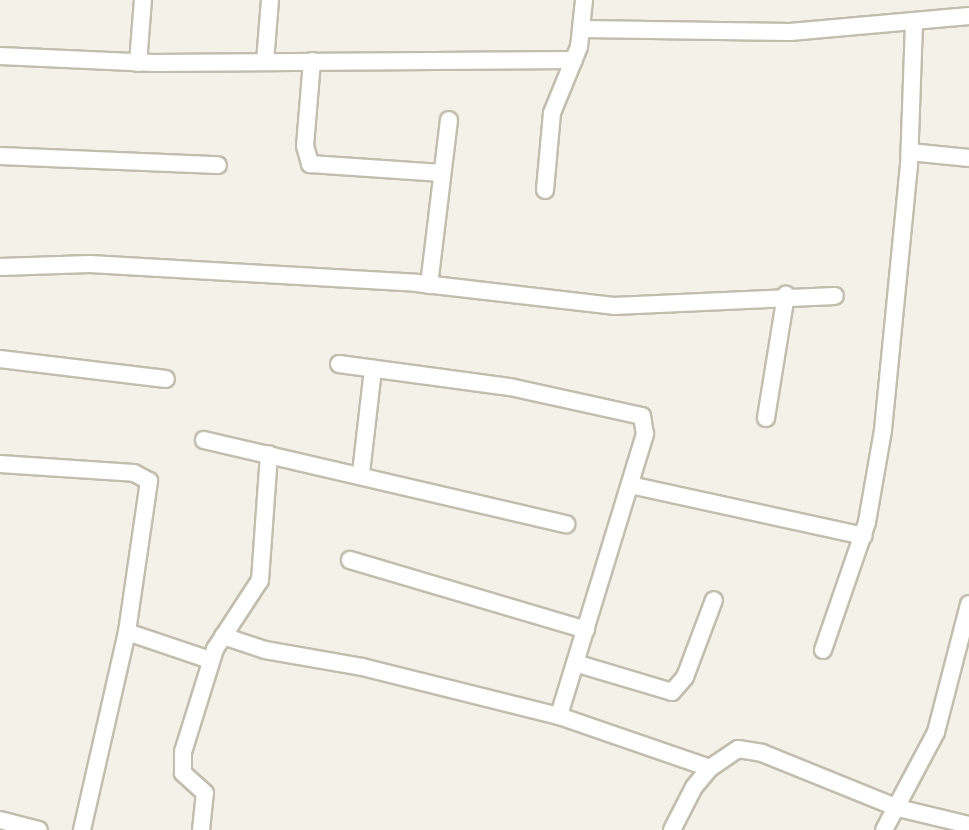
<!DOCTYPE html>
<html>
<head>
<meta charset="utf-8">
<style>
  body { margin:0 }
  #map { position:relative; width:969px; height:830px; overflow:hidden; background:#f4f1e8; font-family:"Roboto Condensed",sans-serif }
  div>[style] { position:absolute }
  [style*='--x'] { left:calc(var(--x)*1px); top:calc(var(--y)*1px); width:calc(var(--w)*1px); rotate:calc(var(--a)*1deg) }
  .roads { filter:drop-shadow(2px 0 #c2bdae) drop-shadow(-2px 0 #c2bdae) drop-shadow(0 2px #c2bdae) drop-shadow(0 -2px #c2bdae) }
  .minor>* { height:16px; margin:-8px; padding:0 8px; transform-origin:8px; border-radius:8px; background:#fff }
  span { translate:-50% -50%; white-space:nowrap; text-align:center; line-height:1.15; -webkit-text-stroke:4.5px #fff; paint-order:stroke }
</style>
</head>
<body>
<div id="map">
  <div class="roads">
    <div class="minor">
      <div style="--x:582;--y:29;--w:208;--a:0.8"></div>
      <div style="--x:790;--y:32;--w:180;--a:-5.1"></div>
      <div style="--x:0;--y:56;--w:154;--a:2.6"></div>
      <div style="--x:154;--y:63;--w:420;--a:-0.4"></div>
      <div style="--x:312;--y:61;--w:85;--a:94.7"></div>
      <div style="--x:305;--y:146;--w:19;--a:74"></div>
      <div style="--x:310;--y:164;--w:132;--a:3.9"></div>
      <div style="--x:265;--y:62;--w:62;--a:-85.4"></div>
      <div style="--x:138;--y:63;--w:63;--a:-85.5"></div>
      <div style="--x:910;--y:152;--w:59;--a:5.8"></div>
      <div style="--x:0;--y:156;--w:218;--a:2.4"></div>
      <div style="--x:545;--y:190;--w:77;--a:-84.8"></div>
      <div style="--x:552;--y:113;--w:71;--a:-67.8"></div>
      <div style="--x:579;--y:47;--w:47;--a:-83.9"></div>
      <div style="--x:0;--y:267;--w:90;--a:-1.9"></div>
      <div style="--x:90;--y:264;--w:327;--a:3.3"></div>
      <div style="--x:416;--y:283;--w:199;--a:6.6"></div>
      <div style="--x:614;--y:306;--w:221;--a:-2.6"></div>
      <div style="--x:429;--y:285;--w:166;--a:-83.1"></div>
      <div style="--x:0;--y:359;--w:167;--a:6.9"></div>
      <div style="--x:339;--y:364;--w:173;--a:7.7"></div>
      <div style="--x:510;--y:387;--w:135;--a:12.4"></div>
      <div style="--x:642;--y:416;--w:18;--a:81"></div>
      <div style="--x:645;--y:434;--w:295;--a:107"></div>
      <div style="--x:766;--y:418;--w:125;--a:-80.8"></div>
      <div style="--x:204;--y:440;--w:372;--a:13.1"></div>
      <div style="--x:0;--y:464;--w:134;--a:3.8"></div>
      <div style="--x:134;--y:473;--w:17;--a:28"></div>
      <div style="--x:149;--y:481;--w:153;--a:98.3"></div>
      <div style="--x:361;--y:473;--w:105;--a:-83.4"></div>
      <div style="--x:630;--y:485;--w:239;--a:12.3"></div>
      <div style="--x:350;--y:560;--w:246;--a:16.5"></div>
      <div style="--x:223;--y:636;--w:44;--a:18.4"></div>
      <div style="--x:265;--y:650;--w:98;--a:9.9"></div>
      <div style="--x:362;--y:667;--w:203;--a:14"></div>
      <div style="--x:559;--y:716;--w:160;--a:19"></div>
      <div style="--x:823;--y:650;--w:135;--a:-71"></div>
      <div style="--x:867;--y:522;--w:93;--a:-80.1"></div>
      <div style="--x:883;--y:430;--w:265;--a:-84.4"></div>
      <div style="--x:909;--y:166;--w:143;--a:-88"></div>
      <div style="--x:575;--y:663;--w:101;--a:16.6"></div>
      <div style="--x:672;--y:692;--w:20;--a:-49"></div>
      <div style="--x:685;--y:677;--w:82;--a:-69.4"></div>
      <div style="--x:0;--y:820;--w:40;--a:14.4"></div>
      <div style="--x:82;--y:830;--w:203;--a:-77.2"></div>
      <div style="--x:127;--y:632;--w:88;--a:18.6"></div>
      <div style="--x:201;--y:830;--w:37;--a:-84"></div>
      <div style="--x:205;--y:793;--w:30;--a:-138"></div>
      <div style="--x:183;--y:773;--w:21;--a:-90"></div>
      <div style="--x:183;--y:752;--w:108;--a:-72.7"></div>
      <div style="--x:215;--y:649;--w:82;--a:-56.9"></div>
      <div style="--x:260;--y:580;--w:126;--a:-85.9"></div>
      <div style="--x:672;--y:830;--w:48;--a:-62.9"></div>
      <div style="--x:694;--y:787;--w:25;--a:-50"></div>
      <div style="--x:710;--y:768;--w:34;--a:-34"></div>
      <div style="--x:738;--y:749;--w:24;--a:9"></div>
      <div style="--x:762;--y:753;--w:147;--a:22"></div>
      <div style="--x:898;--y:808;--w:73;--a:13.5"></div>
      <div style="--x:884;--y:830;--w:111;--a:-62"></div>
      <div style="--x:936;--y:732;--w:132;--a:-75.5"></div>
    </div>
  </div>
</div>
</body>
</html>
